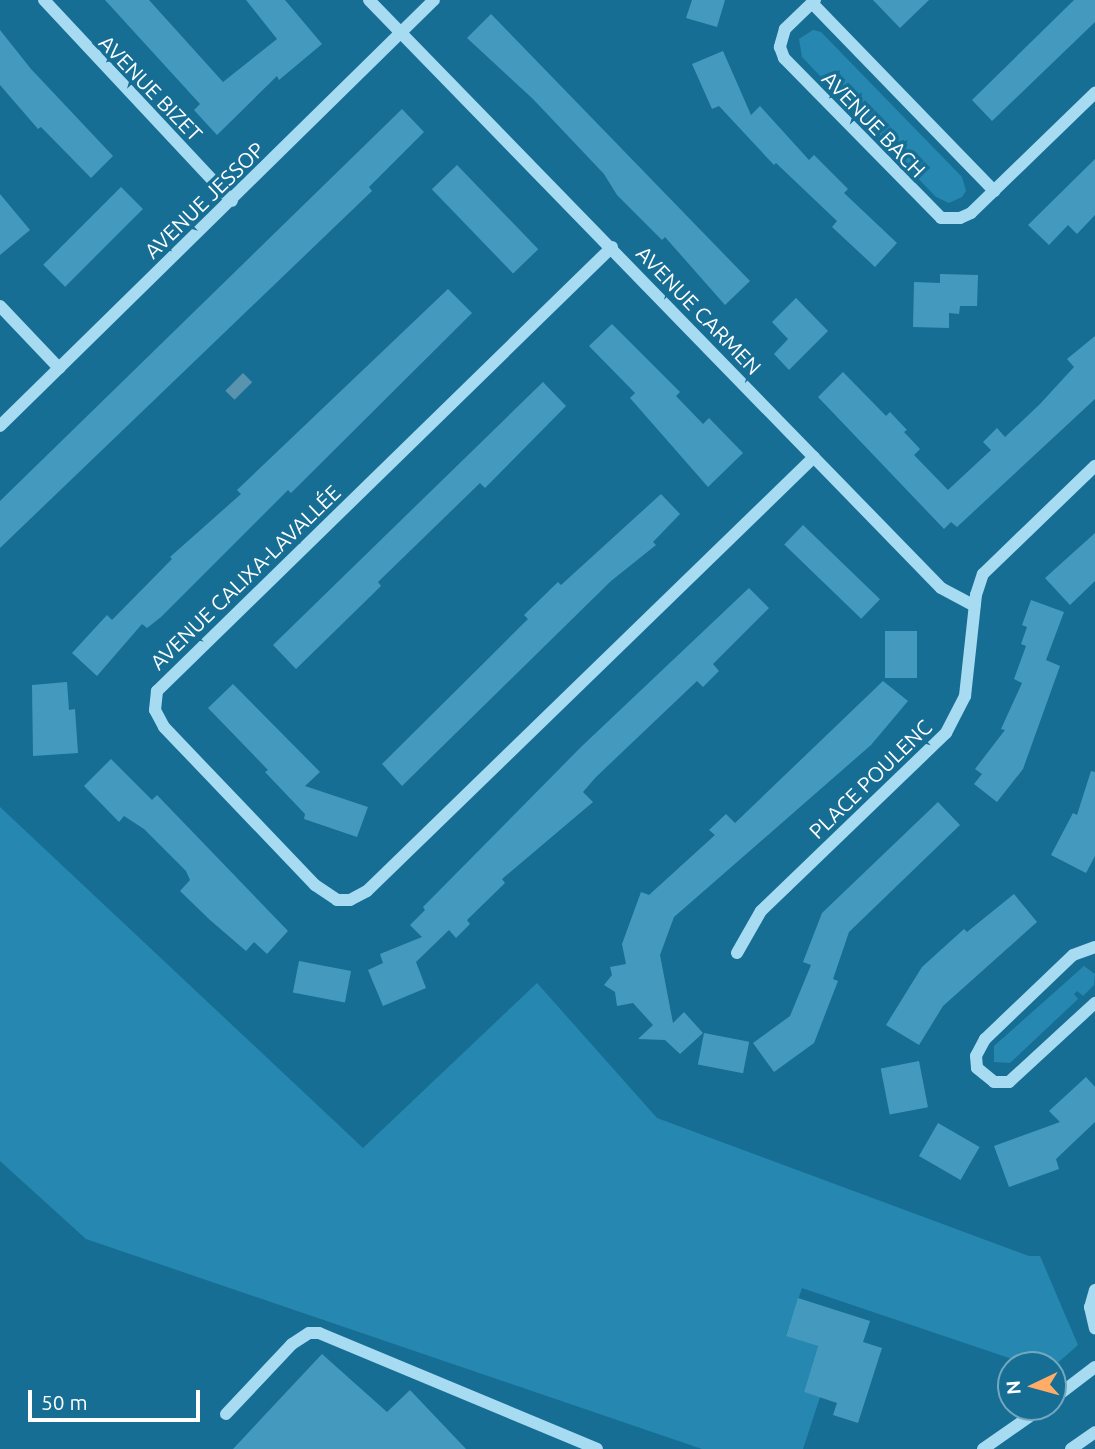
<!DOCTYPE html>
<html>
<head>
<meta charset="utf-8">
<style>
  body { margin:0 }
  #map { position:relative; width:1095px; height:1449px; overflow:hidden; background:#176e94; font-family:Ubuntu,sans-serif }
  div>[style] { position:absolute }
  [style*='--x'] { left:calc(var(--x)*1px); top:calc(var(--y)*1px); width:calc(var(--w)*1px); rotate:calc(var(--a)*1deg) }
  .green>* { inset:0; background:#2688b1 }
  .water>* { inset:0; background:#5993ad; transform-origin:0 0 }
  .building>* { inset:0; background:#449abe; transform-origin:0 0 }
  .minor>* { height:12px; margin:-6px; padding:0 6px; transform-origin:6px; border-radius:6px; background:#a7dbf1 }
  span { translate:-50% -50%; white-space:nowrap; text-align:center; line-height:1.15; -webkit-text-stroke:7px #176e94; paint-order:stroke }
  .street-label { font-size:21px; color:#fff }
  .north { position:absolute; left:997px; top:1351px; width:70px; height:70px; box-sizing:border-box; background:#176e94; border:2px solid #74a8bf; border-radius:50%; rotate:265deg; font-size:19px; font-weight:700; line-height:28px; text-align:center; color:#fff }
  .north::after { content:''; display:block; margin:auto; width:24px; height:32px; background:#ffac67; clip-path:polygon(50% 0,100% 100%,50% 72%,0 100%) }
  .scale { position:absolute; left:28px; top:1390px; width:172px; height:32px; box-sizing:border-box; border:4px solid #fff; border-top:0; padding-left:9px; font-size:21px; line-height:24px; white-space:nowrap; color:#fff; -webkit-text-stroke:5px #176e94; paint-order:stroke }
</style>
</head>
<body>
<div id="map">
  <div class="green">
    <div style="clip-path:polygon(813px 30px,821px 32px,962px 177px,966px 191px,962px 197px,949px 203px,936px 197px,802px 57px,799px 39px)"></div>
    <div style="clip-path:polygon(0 807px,363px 1148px,537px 983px,657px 1118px,1029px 1256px,1040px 1256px,1078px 1345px,1053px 1367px,1030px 1365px,802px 1288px,786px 1335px,818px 1346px,804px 1392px,820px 1397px,803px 1449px,702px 1449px,86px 1239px,0 1161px)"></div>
    <div style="clip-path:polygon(1084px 966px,1095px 974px,1094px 985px,1083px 996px,1077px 991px,1074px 994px,1078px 999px,1010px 1063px,994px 1062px,994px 1046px)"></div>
  </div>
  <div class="water">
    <div style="left:243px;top:373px;width:13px;height:25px;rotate:45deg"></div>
  </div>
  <div class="building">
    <div style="clip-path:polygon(105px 0,149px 0,223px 82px,277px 39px,246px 0,285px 0,322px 44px,279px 80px,277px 76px,217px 135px,194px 110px,200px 104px)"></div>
    <div style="clip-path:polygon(692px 0,725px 0,717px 27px,686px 18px)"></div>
    <div style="clip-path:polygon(873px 0,929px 0,900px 28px)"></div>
    <div style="clip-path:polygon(1074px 0,1095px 0,1095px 22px,992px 121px,972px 100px)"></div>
    <div style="clip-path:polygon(491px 14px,750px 281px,725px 305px,665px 237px,662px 240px,617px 195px,604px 174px,533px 99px,467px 38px)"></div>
    <div style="clip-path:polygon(0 30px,31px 69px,113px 156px,91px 178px,41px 127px,38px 129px,0 85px)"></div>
    <div style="clip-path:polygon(723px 51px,751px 115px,760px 106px,809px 160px,814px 155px,848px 189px,844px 193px,897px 243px,875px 267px,832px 227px,837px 221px,776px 163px,774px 165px,719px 106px,712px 109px,692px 64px)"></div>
    <div style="clip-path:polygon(402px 109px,424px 132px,369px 187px,372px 191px,0 548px,0 501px)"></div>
    <div style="clip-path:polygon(1095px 159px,1095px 215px,1077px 234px,1068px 225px,1049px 245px,1028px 225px)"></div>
    <div style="left:457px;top:165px;width:117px;height:35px;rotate:46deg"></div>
    <div style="left:121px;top:187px;width:31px;height:110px;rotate:45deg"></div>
    <div style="clip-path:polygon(0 194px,30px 230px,0 255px)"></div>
    <div style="clip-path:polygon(940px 274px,978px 275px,977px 306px,960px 306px,959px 314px,949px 313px,949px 328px,913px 327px,914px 282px,940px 283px)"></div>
    <div style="clip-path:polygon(448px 289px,472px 313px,291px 493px,288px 490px,161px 617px,147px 628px,142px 624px,97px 676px,72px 653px,107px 615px,112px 620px,172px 559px,170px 557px,241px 494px,237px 490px)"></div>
    <div style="clip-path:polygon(796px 298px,828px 331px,789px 370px,774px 354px,788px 339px,772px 322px)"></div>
    <div style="clip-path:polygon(612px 324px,680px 392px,676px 396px,703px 424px,709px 418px,743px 453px,708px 487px,630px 398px,635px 393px,589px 346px)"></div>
    <div style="clip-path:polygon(1095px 336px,1095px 399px,957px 527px,951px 522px,944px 529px,818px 397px,843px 372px,886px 416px,890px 412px,907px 430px,904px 432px,920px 449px,914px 455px,948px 490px,991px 450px,983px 442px,997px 428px,1005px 437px,1040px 404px,1074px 367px,1067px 359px)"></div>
    <div style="clip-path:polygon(543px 382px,566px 406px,485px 488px,480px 483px,378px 582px,381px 586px,296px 669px,273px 645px)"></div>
    <div style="clip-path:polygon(661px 494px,680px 514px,653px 542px,656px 545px,611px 581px,402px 786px,382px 764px,528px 619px,524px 615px,558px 582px,561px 585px)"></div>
    <div style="left:803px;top:525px;width:107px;height:27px;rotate:44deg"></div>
    <div style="clip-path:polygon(1095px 533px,1095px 581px,1070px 605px,1045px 578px)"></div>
    <div style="clip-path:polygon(749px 588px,769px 608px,713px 664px,719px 671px,703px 687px,697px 681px,596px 777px,583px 792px,593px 802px,502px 879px,505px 883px,467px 920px,470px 924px,456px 938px,449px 930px,416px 962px,426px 988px,383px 1006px,368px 970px,383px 963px,380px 954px,422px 937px,410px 925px,425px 910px,423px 907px,581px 747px)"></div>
    <div style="clip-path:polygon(1031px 600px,1064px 612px,1046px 660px,1060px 666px,1023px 769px,997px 802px,974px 784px,982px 774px,975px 769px,1005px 730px,1001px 729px,1022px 683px,1014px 679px,1026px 646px,1021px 644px,1027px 627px,1022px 625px)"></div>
    <div style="left:885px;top:631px;width:32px;height:47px"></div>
    <div style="clip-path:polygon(883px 681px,908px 701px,871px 745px,674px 917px,660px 955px,673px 1023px,684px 1012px,703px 1033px,680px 1054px,665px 1040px,638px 1039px,653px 1025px,633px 1003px,617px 1006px,615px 992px,604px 985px,612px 975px,610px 967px,626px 964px,622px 944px,641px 892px,649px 895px,715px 835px,709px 830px,726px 814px,735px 823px)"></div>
    <div style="clip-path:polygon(67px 682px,69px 710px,75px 709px,78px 753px,33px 756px,32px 685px)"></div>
    <div style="clip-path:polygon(233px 684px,320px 772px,305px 786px,368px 807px,357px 837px,304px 819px,305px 814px,265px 772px,268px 770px,208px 708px)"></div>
    <div style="clip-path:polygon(111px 759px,152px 800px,157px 795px,288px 931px,267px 954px,254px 942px,246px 951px,210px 920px,180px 891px,190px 880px,186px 871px,144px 829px,124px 816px,119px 822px,84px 786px)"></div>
    <div style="clip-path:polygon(1091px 771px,1095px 772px,1095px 856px,1086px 873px,1051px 855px,1073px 813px,1077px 815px)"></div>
    <div style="clip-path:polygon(938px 802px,960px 825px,849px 932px,833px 979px,838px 981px,814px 1043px,774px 1072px,753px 1043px,790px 1016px,811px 965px,803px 962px,822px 913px)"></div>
    <div style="clip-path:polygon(1014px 894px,1037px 922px,943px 1006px,919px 1045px,886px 1025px,922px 967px,964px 929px,967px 932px)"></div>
    <div style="left:299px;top:961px;width:53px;height:32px;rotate:11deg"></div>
    <div style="left:704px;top:1033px;width:46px;height:32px;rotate:11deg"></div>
    <div style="left:919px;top:1061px;width:47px;height:39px;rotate:79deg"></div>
    <div style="clip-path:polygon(1086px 1077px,1095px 1087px,1095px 1122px,1056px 1159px,1059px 1169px,1009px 1187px,994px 1146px,1060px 1122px,1049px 1111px)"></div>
    <div style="left:938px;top:1123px;width:48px;height:38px;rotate:30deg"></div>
    <div style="clip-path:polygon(798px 1298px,870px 1321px,863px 1342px,882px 1348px,858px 1423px,833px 1415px,837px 1403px,804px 1392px,818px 1346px,786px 1336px)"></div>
    <div style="clip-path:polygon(322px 1354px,387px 1412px,410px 1390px,466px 1449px,233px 1449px)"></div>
  </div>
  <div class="minor">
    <div style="--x:44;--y:0;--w:275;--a:46.9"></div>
    <div style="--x:369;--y:0;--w:820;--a:45.79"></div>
    <div style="--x:941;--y:588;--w:38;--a:28"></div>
    <div style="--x:815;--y:0;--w:42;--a:136"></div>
    <div style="--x:785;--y:29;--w:19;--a:106"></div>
    <div style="--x:780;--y:47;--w:12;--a:70"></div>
    <div style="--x:784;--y:58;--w:224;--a:45.5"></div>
    <div style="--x:941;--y:218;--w:19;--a:0"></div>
    <div style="--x:960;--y:218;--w:12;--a:-24"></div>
    <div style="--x:971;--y:213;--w:173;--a:-44.1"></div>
    <div style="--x:812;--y:3;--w:262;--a:45.9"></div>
    <div style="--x:612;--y:247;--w:636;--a:135.7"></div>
    <div style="--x:157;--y:691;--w:19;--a:96"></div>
    <div style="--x:155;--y:710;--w:19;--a:62"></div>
    <div style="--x:164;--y:727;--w:219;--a:46.3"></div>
    <div style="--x:315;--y:885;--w:27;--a:34"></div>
    <div style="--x:337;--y:900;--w:13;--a:0"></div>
    <div style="--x:350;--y:900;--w:19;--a:-28"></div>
    <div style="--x:367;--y:891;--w:623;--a:-44.15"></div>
    <div style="--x:0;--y:306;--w:86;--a:46.4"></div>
    <div style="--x:0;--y:426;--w:608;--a:-44.47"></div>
    <div style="--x:1095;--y:947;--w:23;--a:160"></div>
    <div style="--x:1073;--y:955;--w:122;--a:136.3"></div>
    <div style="--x:985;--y:1039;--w:19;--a:118"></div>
    <div style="--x:976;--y:1056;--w:12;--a:85"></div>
    <div style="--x:977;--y:1068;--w:22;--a:39"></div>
    <div style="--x:994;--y:1082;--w:15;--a:0"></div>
    <div style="--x:1009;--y:1082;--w:117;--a:-42.6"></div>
    <div style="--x:737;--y:953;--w:48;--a:-60.3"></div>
    <div style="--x:761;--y:911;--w:257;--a:-43.9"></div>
    <div style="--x:946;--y:733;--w:42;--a:-62.8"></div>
    <div style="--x:965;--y:696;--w:102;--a:-83.8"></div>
    <div style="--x:976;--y:595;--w:22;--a:-72"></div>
    <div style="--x:983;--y:574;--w:156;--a:-44"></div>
    <div style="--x:1095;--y:1290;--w:18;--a:106"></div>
    <div style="--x:1090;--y:1307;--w:22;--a:77"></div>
    <div style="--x:1053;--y:1399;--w:53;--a:-37.3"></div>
    <div style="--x:226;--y:1414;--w:96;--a:-46.7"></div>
    <div style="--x:292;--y:1344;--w:20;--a:-33"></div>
    <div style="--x:309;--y:1333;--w:10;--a:0"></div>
    <div style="--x:319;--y:1333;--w:301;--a:22.6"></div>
    <div style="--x:983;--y:1449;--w:73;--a:-35"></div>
    <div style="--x:1071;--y:1449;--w:29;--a:-35"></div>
  </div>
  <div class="street-label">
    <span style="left:151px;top:88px;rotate:46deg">AVENUE BIZET</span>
    <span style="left:874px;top:124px;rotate:46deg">AVENUE BACH</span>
    <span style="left:204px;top:200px;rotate:-44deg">AVENUE JESSOP</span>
    <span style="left:699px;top:310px;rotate:46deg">AVENUE CARMEN</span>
    <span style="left:245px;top:577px;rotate:-44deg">AVENUE CALIXA-LAVALLÉE</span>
    <span style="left:870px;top:779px;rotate:-44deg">PLACE POULENC</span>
  </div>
  <div class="north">N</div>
  <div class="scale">50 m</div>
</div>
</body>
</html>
